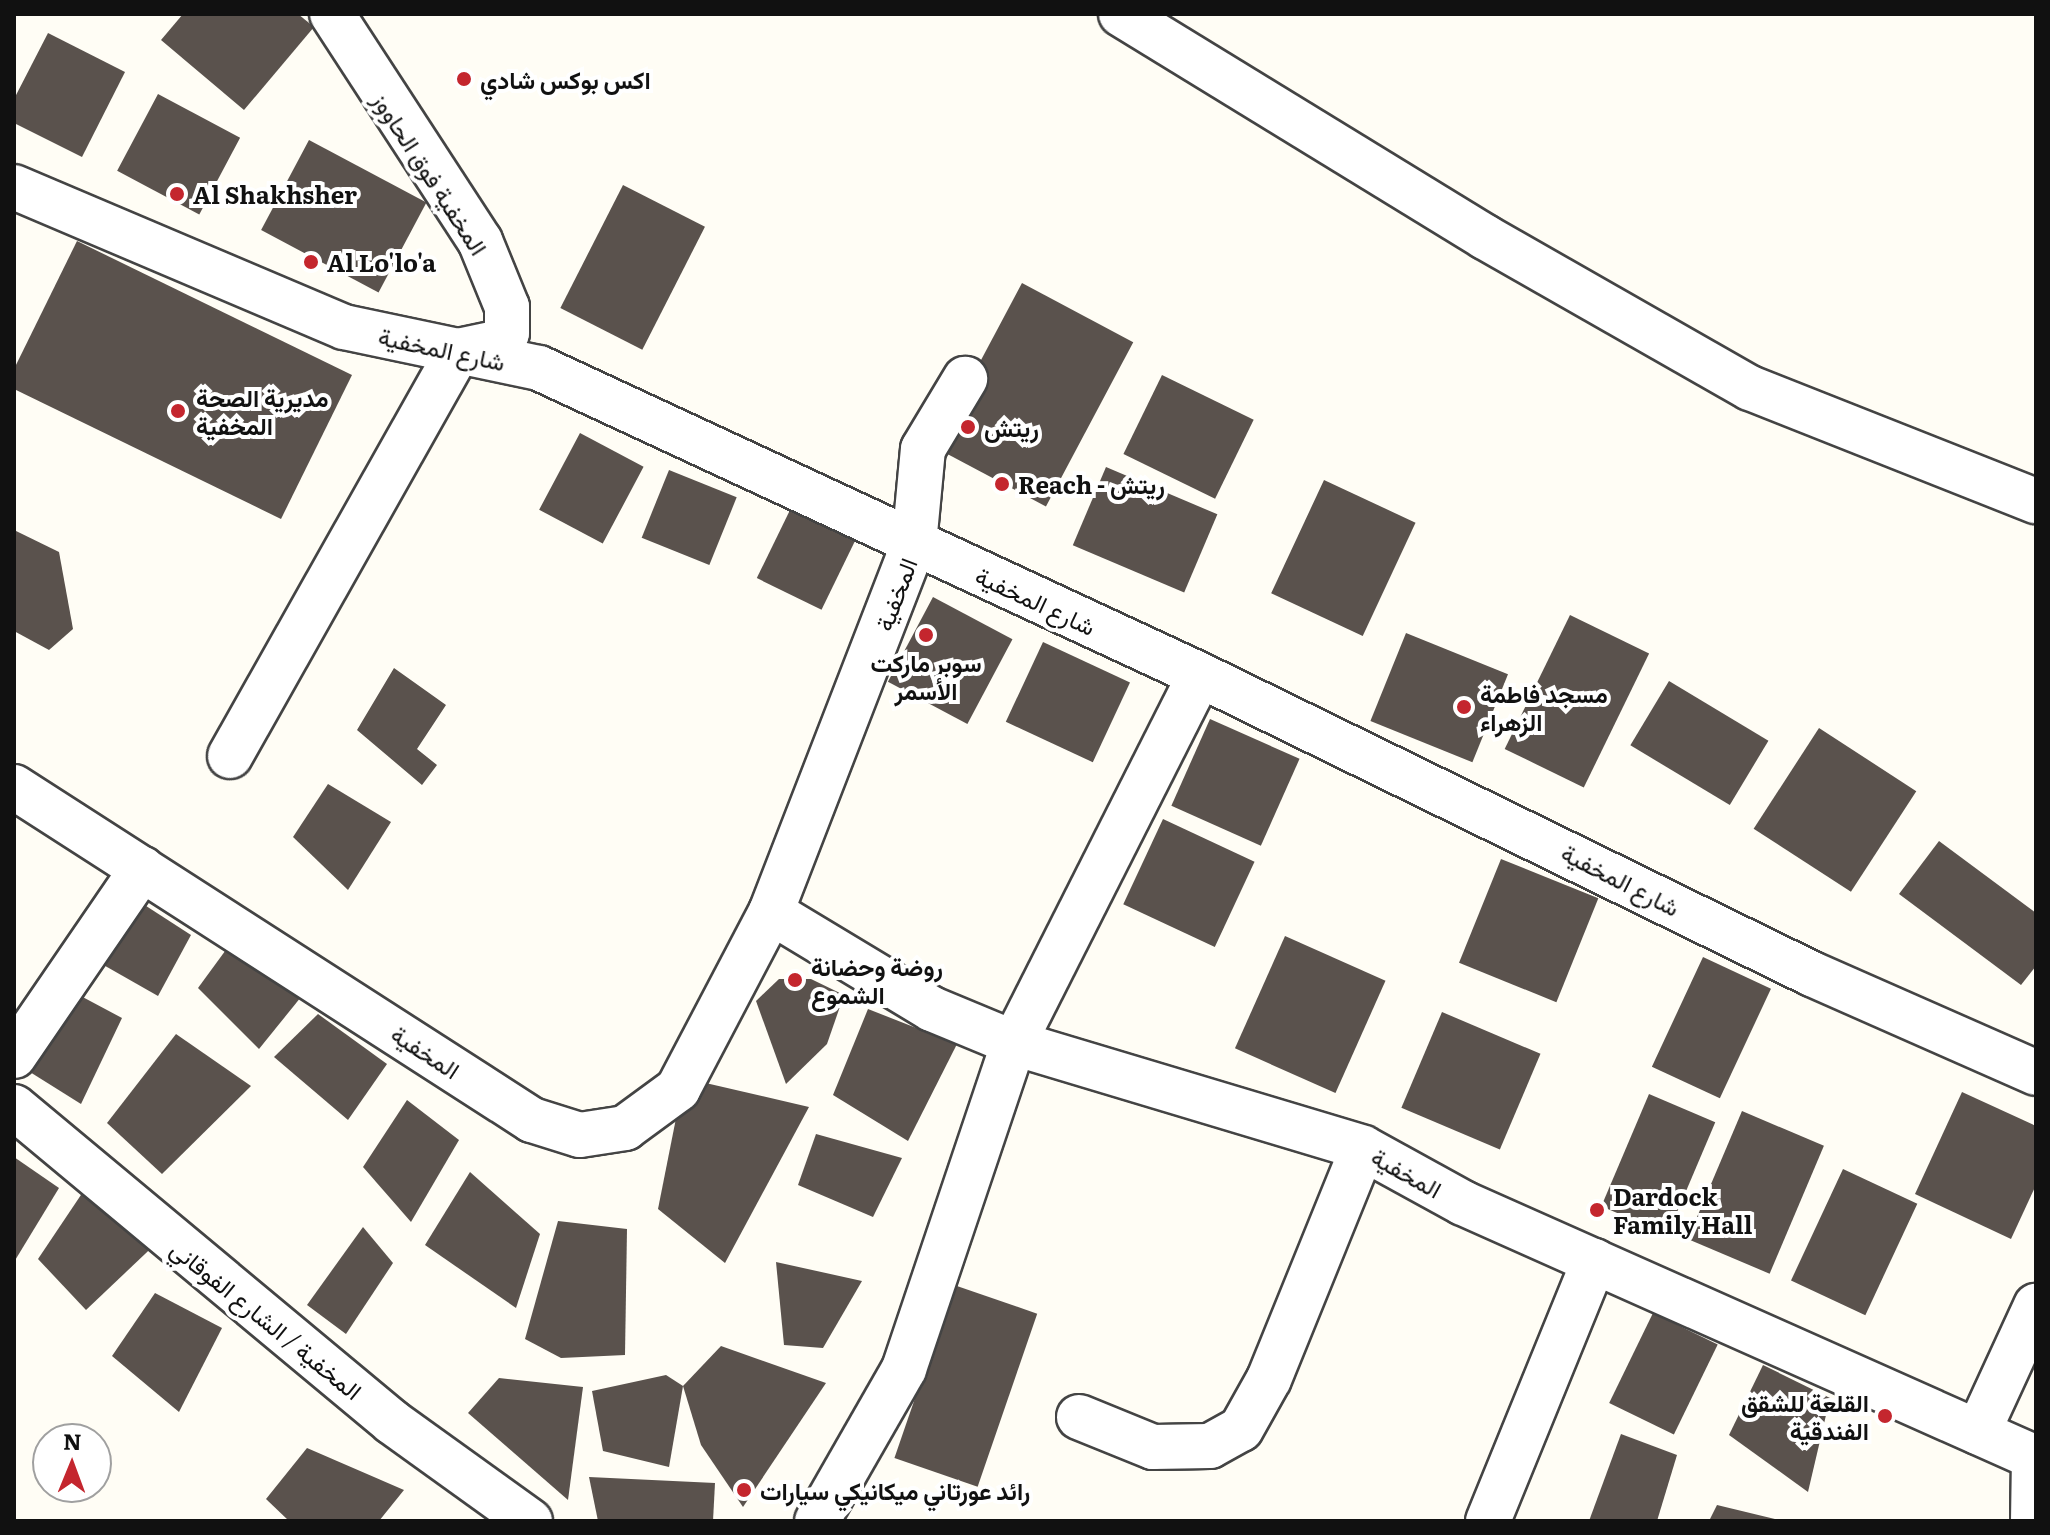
<!DOCTYPE html>
<html>
<head>
<meta charset="utf-8">
<style>
  body { margin:0 }
  #map { position:relative; width:2050px; height:1535px; overflow:hidden; background:#fffdf5; font-family:Literata,Vazirmatn,serif }
  div>[style] { position:absolute }
  [style*='--x'] { left:calc(var(--x)*1px); top:calc(var(--y)*1px); width:calc(var(--w)*1px); rotate:calc(var(--a)*1deg) }
  .building>* { inset:0; background:#5a524d; transform-origin:0 0 }
  .roads { filter:drop-shadow(2px 0 #444) drop-shadow(-2px 0 #444) drop-shadow(0 2px #444) drop-shadow(0 -2px #444) }
  .minor>* { height:44px; margin:-22px; padding:0 22px; transform-origin:22px; border-radius:22px; background:#fff }
  .dots>* { width:22px; height:22px; translate:-50% -50%; box-sizing:border-box; border:4px solid #fff; border-radius:50% }
  span { translate:-50% -50%; white-space:nowrap; text-align:center; line-height:1.15; -webkit-text-stroke:8px #fff; paint-order:stroke }
  .poi-label { font-size:24px; color:#111; font-weight:700 }
  .left { translate:0 -50%; text-align:left }
  .right { translate:-100% -50%; text-align:right }
  .street-label { font-size:24px; color:#111 }
  .frame { position:absolute; inset:0; border:16px solid #111; pointer-events:none }
  .north { position:absolute; left:32px; top:1423px; width:80px; height:80px; box-sizing:border-box; background:#fff; border:2px solid #a0a0a0; border-radius:50%; rotate:1deg; font-size:22px; font-weight:700; line-height:32px; text-align:center; color:#111 }
  .north::after { content:''; display:block; margin:auto; width:28px; height:36px; background:#c4262e; clip-path:polygon(50% 0,100% 100%,50% 72%,0 100%) }
</style>
</head>
<body>
<div id="map">
  <div class="building">
    <div style="clip-path:polygon(183px 14px,298px 14px,314px 27px,244px 110px,161px 40px)"></div>
    <div style="clip-path:polygon(48px 33px,125px 72px,82px 157px,14px 123px,14px 99px)"></div>
    <div style="left:158px;top:94px;width:93px;height:87px;rotate:28deg"></div>
    <div style="left:309px;top:140px;width:133px;height:102px;rotate:28deg"></div>
    <div style="left:623px;top:185px;width:92px;height:138px;rotate:27deg"></div>
    <div style="clip-path:polygon(77px 241px,352px 375px,281px 519px,14px 389px,14px 369px)"></div>
    <div style="left:1022px;top:283px;width:126px;height:186px;rotate:28deg"></div>
    <div style="left:1162px;top:375px;width:102px;height:88px;rotate:26deg"></div>
    <div style="left:580px;top:433px;width:72px;height:87px;rotate:28deg"></div>
    <div style="left:1106px;top:467px;width:121px;height:85px;rotate:23deg"></div>
    <div style="left:669px;top:470px;width:73px;height:73px;rotate:22deg"></div>
    <div style="left:1324px;top:480px;width:101px;height:125px;rotate:25deg"></div>
    <div style="left:791px;top:508px;width:72px;height:78px;rotate:26deg"></div>
    <div style="clip-path:polygon(14px 530px,59px 552px,73px 629px,49px 650px,14px 631px)"></div>
    <div style="left:933px;top:597px;width:90px;height:96px;rotate:28deg"></div>
    <div style="left:1570px;top:615px;width:88px;height:149px;rotate:26deg"></div>
    <div style="left:1406px;top:633px;width:110px;height:95px;rotate:22deg"></div>
    <div style="left:1043px;top:642px;width:96px;height:88px;rotate:25deg"></div>
    <div style="clip-path:polygon(394px 668px,446px 705px,417px 749px,437px 765px,422px 785px,357px 730px)"></div>
    <div style="left:1669px;top:681px;width:116px;height:75px;rotate:31deg"></div>
    <div style="left:1210px;top:719px;width:98px;height:95px;rotate:24deg"></div>
    <div style="left:1819px;top:728px;width:116px;height:120px;rotate:33deg"></div>
    <div style="clip-path:polygon(328px 784px,391px 822px,348px 890px,293px 837px)"></div>
    <div style="left:1163px;top:819px;width:101px;height:94px;rotate:25deg"></div>
    <div style="clip-path:polygon(1939px 841px,2036px 913px,2036px 966px,2021px 985px,1899px 894px)"></div>
    <div style="left:1501px;top:859px;width:105px;height:112px;rotate:22deg"></div>
    <div style="clip-path:polygon(126px 893px,191px 935px,158px 996px,100px 963px)"></div>
    <div style="left:1285px;top:936px;width:110px;height:123px;rotate:24deg"></div>
    <div style="clip-path:polygon(228px 947px,301px 997px,259px 1049px,198px 988px)"></div>
    <div style="left:1703px;top:957px;width:75px;height:121px;rotate:25deg"></div>
    <div style="clip-path:polygon(779px 979px,811px 979px,844px 995px,827px 1044px,786px 1084px,756px 1001px)"></div>
    <div style="clip-path:polygon(62px 986px,122px 1018px,81px 1104px,14px 1062px)"></div>
    <div style="clip-path:polygon(868px 1009px,957px 1044px,908px 1141px,833px 1095px)"></div>
    <div style="left:1442px;top:1012px;width:107px;height:104px;rotate:23deg"></div>
    <div style="clip-path:polygon(318px 1014px,387px 1064px,348px 1120px,274px 1057px)"></div>
    <div style="clip-path:polygon(176px 1034px,251px 1086px,162px 1174px,107px 1123px)"></div>
    <div style="clip-path:polygon(684px 1078px,809px 1107px,725px 1263px,658px 1209px)"></div>
    <div style="clip-path:polygon(1962px 1092px,2036px 1126px,2036px 1185px,2011px 1239px,1915px 1194px)"></div>
    <div style="left:1649px;top:1094px;width:72px;height:122px;rotate:23deg"></div>
    <div style="clip-path:polygon(407px 1100px,459px 1140px,411px 1222px,363px 1167px)"></div>
    <div style="left:1742px;top:1111px;width:89px;height:139px;rotate:23deg"></div>
    <div style="clip-path:polygon(816px 1134px,902px 1158px,873px 1217px,798px 1185px)"></div>
    <div style="clip-path:polygon(14px 1157px,59px 1188px,14px 1262px)"></div>
    <div style="left:1843px;top:1169px;width:82px;height:123px;rotate:25deg"></div>
    <div style="clip-path:polygon(470px 1172px,540px 1234px,516px 1308px,425px 1245px)"></div>
    <div style="clip-path:polygon(93px 1177px,165px 1235px,86px 1310px,38px 1259px)"></div>
    <div style="clip-path:polygon(558px 1221px,627px 1229px,625px 1355px,561px 1358px,525px 1339px)"></div>
    <div style="clip-path:polygon(363px 1227px,393px 1263px,346px 1334px,307px 1305px)"></div>
    <div style="clip-path:polygon(776px 1262px,862px 1281px,823px 1348px,784px 1345px)"></div>
    <div style="left:954px;top:1285px;width:88px;height:183px;rotate:19deg"></div>
    <div style="clip-path:polygon(155px 1293px,222px 1328px,179px 1412px,112px 1356px)"></div>
    <div style="left:1653px;top:1313px;width:72px;height:100px;rotate:26deg"></div>
    <div style="clip-path:polygon(721px 1346px,826px 1383px,743px 1507px,701px 1445px,683px 1386px)"></div>
    <div style="clip-path:polygon(1763px 1365px,1830px 1398px,1808px 1492px,1729px 1435px)"></div>
    <div style="clip-path:polygon(666px 1375px,683px 1386px,669px 1467px,603px 1451px,592px 1391px)"></div>
    <div style="clip-path:polygon(499px 1378px,583px 1387px,568px 1500px,468px 1413px)"></div>
    <div style="clip-path:polygon(1621px 1434px,1677px 1455px,1657px 1521px,1589px 1521px)"></div>
    <div style="clip-path:polygon(307px 1448px,404px 1490px,379px 1521px,289px 1521px,266px 1499px)"></div>
    <div style="clip-path:polygon(589px 1477px,715px 1483px,713px 1521px,598px 1521px)"></div>
    <div style="clip-path:polygon(1717px 1505px,1779px 1520px,1778px 1521px,1709px 1521px)"></div>
  </div>
  <div class="roads">
    <div class="minor">
      <div style="--x:1121;--y:14;--w:427;--a:31.5"></div>
      <div style="--x:1485;--y:237;--w:305;--a:29.7"></div>
      <div style="--x:1750;--y:388;--w:308;--a:21.6"></div>
      <div style="--x:14;--y:187;--w:358;--a:23"></div>
      <div style="--x:344;--y:327;--w:199;--a:11.9"></div>
      <div style="--x:539;--y:368;--w:729;--a:24.91"></div>
      <div style="--x:1200;--y:675;--w:681;--a:26.04"></div>
      <div style="--x:1812;--y:974;--w:245;--a:23.8"></div>
      <div style="--x:230;--y:756;--w:465;--a:-60.6"></div>
      <div style="--x:458;--y:351;--w:40;--a:-12"></div>
      <div style="--x:497;--y:343;--w:14;--a:-45"></div>
      <div style="--x:507;--y:333;--w:26;--a:-90"></div>
      <div style="--x:507;--y:307;--w:71;--a:-112.2"></div>
      <div style="--x:480;--y:241;--w:271;--a:-123.1"></div>
      <div style="--x:14;--y:787;--w:616;--a:32.74"></div>
      <div style="--x:532;--y:1120;--w:50;--a:17.4"></div>
      <div style="--x:580;--y:1135;--w:46;--a:-8.8"></div>
      <div style="--x:625;--y:1128;--w:66;--a:-36.3"></div>
      <div style="--x:678;--y:1089;--w:200;--a:-62.3"></div>
      <div style="--x:771;--y:912;--w:395;--a:-68.8"></div>
      <div style="--x:914;--y:544;--w:95;--a:-84.6"></div>
      <div style="--x:923;--y:449;--w:82;--a:-59"></div>
      <div style="--x:771;--y:912;--w:188;--a:31.1"></div>
      <div style="--x:932;--y:1009;--w:89;--a:22.5"></div>
      <div style="--x:1014;--y:1043;--w:364;--a:16.7"></div>
      <div style="--x:1363;--y:1148;--w:114;--a:28.8"></div>
      <div style="--x:1463;--y:1203;--w:627;--a:23.99"></div>
      <div style="--x:14;--y:1056;--w:227;--a:-55.6"></div>
      <div style="--x:14;--y:1107;--w:492;--a:39.8"></div>
      <div style="--x:392;--y:1422;--w:170;--a:35.7"></div>
      <div style="--x:1079;--y:1417;--w:80;--a:22.1"></div>
      <div style="--x:1153;--y:1447;--w:57;--a:-1"></div>
      <div style="--x:1210;--y:1446;--w:35;--a:-29"></div>
      <div style="--x:1241;--y:1429;--w:57;--a:-60.8"></div>
      <div style="--x:1269;--y:1379;--w:249;--a:-67.9"></div>
      <div style="--x:1978;--y:1432;--w:139;--a:-65.3"></div>
      <div style="--x:817;--y:1521;--w:175;--a:-60.2"></div>
      <div style="--x:904;--y:1369;--w:344;--a:-71.4"></div>
      <div style="--x:1014;--y:1043;--w:412;--a:-63.2"></div>
      <div style="--x:1488;--y:1521;--w:281;--a:-67.8"></div>
      <div style="--x:2033;--y:1521;--w:64;--a:-89.1"></div>
    </div>
  </div>
  <div class="dots">
    <div style="left:464px;top:79px;background:#c4262e"></div>
    <div style="left:177px;top:194px;background:#c4262e"></div>
    <div style="left:311px;top:262px;background:#c4262e"></div>
    <div style="left:178px;top:411px;background:#c4262e"></div>
    <div style="left:968px;top:427px;background:#c4262e"></div>
    <div style="left:1002px;top:484px;background:#c4262e"></div>
    <div style="left:926px;top:635px;background:#c4262e"></div>
    <div style="left:1464px;top:707px;background:#c4262e"></div>
    <div style="left:795px;top:980px;background:#c4262e"></div>
    <div style="left:1597px;top:1210px;background:#c4262e"></div>
    <div style="left:1885px;top:1416px;background:#c4262e"></div>
    <div style="left:744px;top:1490px;background:#c4262e"></div>
  </div>
  <div class="poi-label">
    <span class="left" style="left:480px;top:79px">اكس بوكس شادي</span>
    <span class="left" style="left:193px;top:194px">Al Shakhsher</span>
    <span class="left" style="left:327px;top:262px">Al Lo'lo'a</span>
    <span class="left" style="left:196px;top:411px">مديرية الصحة<br>المخفية</span>
    <span class="left" style="left:984px;top:427px">ريتش</span>
    <span class="left" style="left:1018px;top:484px">Reach - ريتش</span>
    <span style="left:926px;top:676px">سوبر ماركت<br>الأسمر</span>
    <span class="left" style="left:1480px;top:707px">مسجد فاطمة<br>الزهراء</span>
    <span class="left" style="left:811px;top:980px">روضة وحضانة<br>الشموع</span>
    <span class="left" style="left:1613px;top:1210px">Dardock<br>Family Hall</span>
    <span class="right" style="left:1869px;top:1416px">القلعة للشقق<br>الفندقية</span>
    <span class="left" style="left:760px;top:1490px">رائد عورتاني ميكانيكي سيارات</span>
  </div>
  <div class="street-label">
    <span style="left:431px;top:173px;rotate:57deg">المخفية فوق الحاووز</span>
    <span style="left:442px;top:348px;rotate:12deg">شارع المخفية</span>
    <span style="left:895px;top:594px;rotate:-69deg">المخفية</span>
    <span style="left:1036px;top:600px;rotate:25deg">شارع المخفية</span>
    <span style="left:1621px;top:879px;rotate:27deg">شارع المخفية</span>
    <span style="left:426px;top:1051px;rotate:33deg">المخفية</span>
    <span style="left:1407px;top:1172px;rotate:29deg">المخفية</span>
    <span style="left:267px;top:1319px;rotate:39deg">المخفية / الشارع الفوقاني</span>
  </div>
  <div class="frame"></div>
  <div class="north">N</div>
</div>
</body>
</html>
